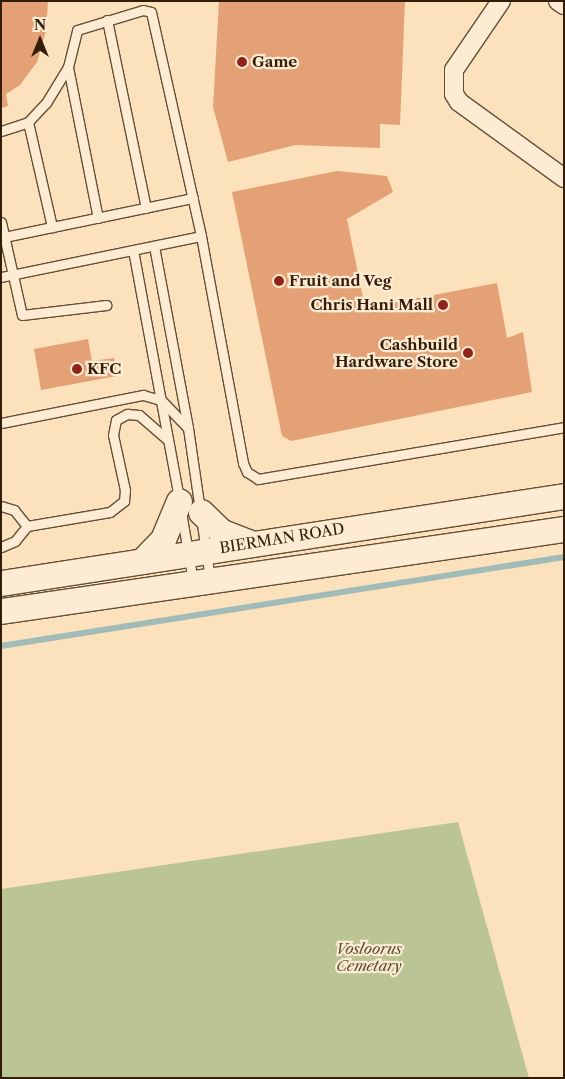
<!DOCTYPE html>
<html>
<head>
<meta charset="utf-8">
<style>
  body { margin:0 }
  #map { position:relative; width:565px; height:1079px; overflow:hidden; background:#fce2bc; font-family:"Libre Caslon Text",serif }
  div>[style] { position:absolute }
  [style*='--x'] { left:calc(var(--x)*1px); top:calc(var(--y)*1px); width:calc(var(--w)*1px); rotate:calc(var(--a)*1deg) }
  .green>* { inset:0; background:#bbc494 }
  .stream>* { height:5.5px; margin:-2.75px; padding:0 2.75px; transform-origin:2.75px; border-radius:2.75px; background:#a1bcb8 }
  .building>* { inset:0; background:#e4a176 }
  .roads { filter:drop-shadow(1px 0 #654e36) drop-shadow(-1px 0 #654e36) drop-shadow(0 1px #654e36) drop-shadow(0 -1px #654e36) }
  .service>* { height:9px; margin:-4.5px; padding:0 4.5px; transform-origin:4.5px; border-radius:4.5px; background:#fdecd3 }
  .minor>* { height:18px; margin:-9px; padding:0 9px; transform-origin:9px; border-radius:9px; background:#fdecd3 }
  .secondary>* { height:25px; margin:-12.5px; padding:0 12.5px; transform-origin:12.5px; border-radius:12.5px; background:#fdecd3 }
  .dots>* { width:14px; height:14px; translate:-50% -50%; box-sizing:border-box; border:2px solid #fdecd3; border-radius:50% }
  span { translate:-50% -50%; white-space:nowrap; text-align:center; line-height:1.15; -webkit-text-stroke:4.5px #fdecd3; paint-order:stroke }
  .poi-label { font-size:15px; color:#331d09; font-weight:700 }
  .left { translate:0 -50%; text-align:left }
  .right { translate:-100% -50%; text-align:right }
  .street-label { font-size:15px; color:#331d09 }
  .park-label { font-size:15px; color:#5c4f33; font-style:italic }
  .frame { position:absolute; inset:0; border:2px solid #331d09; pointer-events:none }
  .north { position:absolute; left:15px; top:15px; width:50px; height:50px; -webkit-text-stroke:4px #fdecd3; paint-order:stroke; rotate:0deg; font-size:14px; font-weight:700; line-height:20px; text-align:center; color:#331d09 }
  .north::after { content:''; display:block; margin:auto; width:18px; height:22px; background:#331d09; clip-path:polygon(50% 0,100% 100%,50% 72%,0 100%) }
</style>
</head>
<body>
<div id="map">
  <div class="green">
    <div style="clip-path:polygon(458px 822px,529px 1078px,1px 1078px,1px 889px)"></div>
  </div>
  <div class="stream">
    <div style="--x:1;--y:646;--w:570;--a:-8.98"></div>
  </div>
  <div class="building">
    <div style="clip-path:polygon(1px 1px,48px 1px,46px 31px,37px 62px,20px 85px,6px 94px,8px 106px,1px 108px)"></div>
    <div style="clip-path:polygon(219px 1px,405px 1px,400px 125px,380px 124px,380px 148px,295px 145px,228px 162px,213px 107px)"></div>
    <div style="clip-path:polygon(337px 171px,387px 176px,393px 192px,347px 219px,365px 308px,497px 283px,507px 338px,523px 332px,532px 392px,291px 441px,282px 436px,232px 192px)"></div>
    <div style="clip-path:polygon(88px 339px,92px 361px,114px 358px,117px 376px,41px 390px,34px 349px)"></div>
  </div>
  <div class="roads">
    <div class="service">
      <div style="--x:107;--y:20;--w:192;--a:78.3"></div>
      <div style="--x:68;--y:67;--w:154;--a:78.8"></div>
      <div style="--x:28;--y:122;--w:108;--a:77.1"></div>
      <div style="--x:1;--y:131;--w:28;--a:-18"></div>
      <div style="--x:28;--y:122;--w:26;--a:-47"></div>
      <div style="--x:46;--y:103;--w:42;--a:-58.6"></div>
      <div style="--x:68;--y:67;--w:38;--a:-76"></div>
      <div style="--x:77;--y:30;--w:69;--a:-16.9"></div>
      <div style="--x:143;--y:10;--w:8;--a:14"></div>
      <div style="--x:151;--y:12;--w:230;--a:77.4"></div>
      <div style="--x:201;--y:236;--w:231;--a:79.5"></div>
      <div style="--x:243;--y:463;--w:10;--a:66"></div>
      <div style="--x:247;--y:472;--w:13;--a:32"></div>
      <div style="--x:258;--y:479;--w:310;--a:-9.6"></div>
      <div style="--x:1;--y:222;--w:95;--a:77.3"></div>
      <div style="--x:22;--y:315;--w:85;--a:-6.8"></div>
      <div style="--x:4;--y:237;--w:193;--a:-11.7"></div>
      <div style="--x:154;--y:246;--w:185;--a:79.4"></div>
      <div style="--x:188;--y:428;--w:152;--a:81.7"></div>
      <div style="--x:133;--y:250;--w:253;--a:79.5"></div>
      <div style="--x:1;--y:277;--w:204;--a:-11.6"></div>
      <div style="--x:1;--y:423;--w:145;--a:-11.2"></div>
      <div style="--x:143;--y:395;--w:19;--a:16"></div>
      <div style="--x:161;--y:400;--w:39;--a:46"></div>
      <div style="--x:1;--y:506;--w:14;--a:17"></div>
      <div style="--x:14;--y:510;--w:21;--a:51"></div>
      <div style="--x:27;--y:526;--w:84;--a:-9.6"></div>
      <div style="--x:110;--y:512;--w:18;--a:-38"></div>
      <div style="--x:124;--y:501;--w:11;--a:-85"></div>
      <div style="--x:125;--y:490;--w:56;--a:-102.3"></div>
      <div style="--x:113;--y:435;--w:15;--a:-79"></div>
      <div style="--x:116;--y:420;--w:13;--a:-29"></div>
      <div style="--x:127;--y:414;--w:12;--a:5"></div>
      <div style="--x:139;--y:415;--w:38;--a:41"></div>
      <div style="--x:181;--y:512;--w:70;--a:80.1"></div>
      <div style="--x:1;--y:547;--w:15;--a:-23"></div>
      <div style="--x:15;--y:541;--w:19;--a:-51"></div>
    </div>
    <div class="minor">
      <div style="--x:501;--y:1;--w:83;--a:124.3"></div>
      <div style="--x:454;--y:70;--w:24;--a:90"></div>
      <div style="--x:454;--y:94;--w:9;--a:58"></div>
      <div style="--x:459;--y:102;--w:130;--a:35.9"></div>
      <div style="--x:558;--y:1;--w:7;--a:34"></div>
    </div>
    <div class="secondary">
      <div style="--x:201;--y:512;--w:29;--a:44"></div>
      <div style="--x:222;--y:532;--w:31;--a:21"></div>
      <div style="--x:142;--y:561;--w:30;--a:-46"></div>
      <div style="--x:163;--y:539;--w:41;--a:-67.2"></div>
      <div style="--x:1;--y:583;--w:570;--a:-8.78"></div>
      <div style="--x:1;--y:611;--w:569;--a:-8.29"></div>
    </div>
  </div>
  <div class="dots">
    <div style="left:242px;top:62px;background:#8f2418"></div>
    <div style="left:279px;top:281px;background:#8f2418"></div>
    <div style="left:443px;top:305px;background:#8f2418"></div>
    <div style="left:468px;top:353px;background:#8f2418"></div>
    <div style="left:77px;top:369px;background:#8f2418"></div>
  </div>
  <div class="poi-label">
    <span class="left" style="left:252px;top:62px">Game</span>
    <span class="left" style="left:289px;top:281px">Fruit and Veg</span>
    <span class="right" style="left:433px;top:305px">Chris Hani Mall</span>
    <span class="right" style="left:458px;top:353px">Cashbuild<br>Hardware Store</span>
    <span class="left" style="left:87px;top:369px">KFC</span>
  </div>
  <div class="street-label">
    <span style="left:282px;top:538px;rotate:-9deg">BIERMAN ROAD</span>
  </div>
  <div class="park-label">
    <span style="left:369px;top:957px">Vosloorus<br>Cemetary</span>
  </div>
  <div class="frame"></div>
  <div class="north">N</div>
</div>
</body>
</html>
